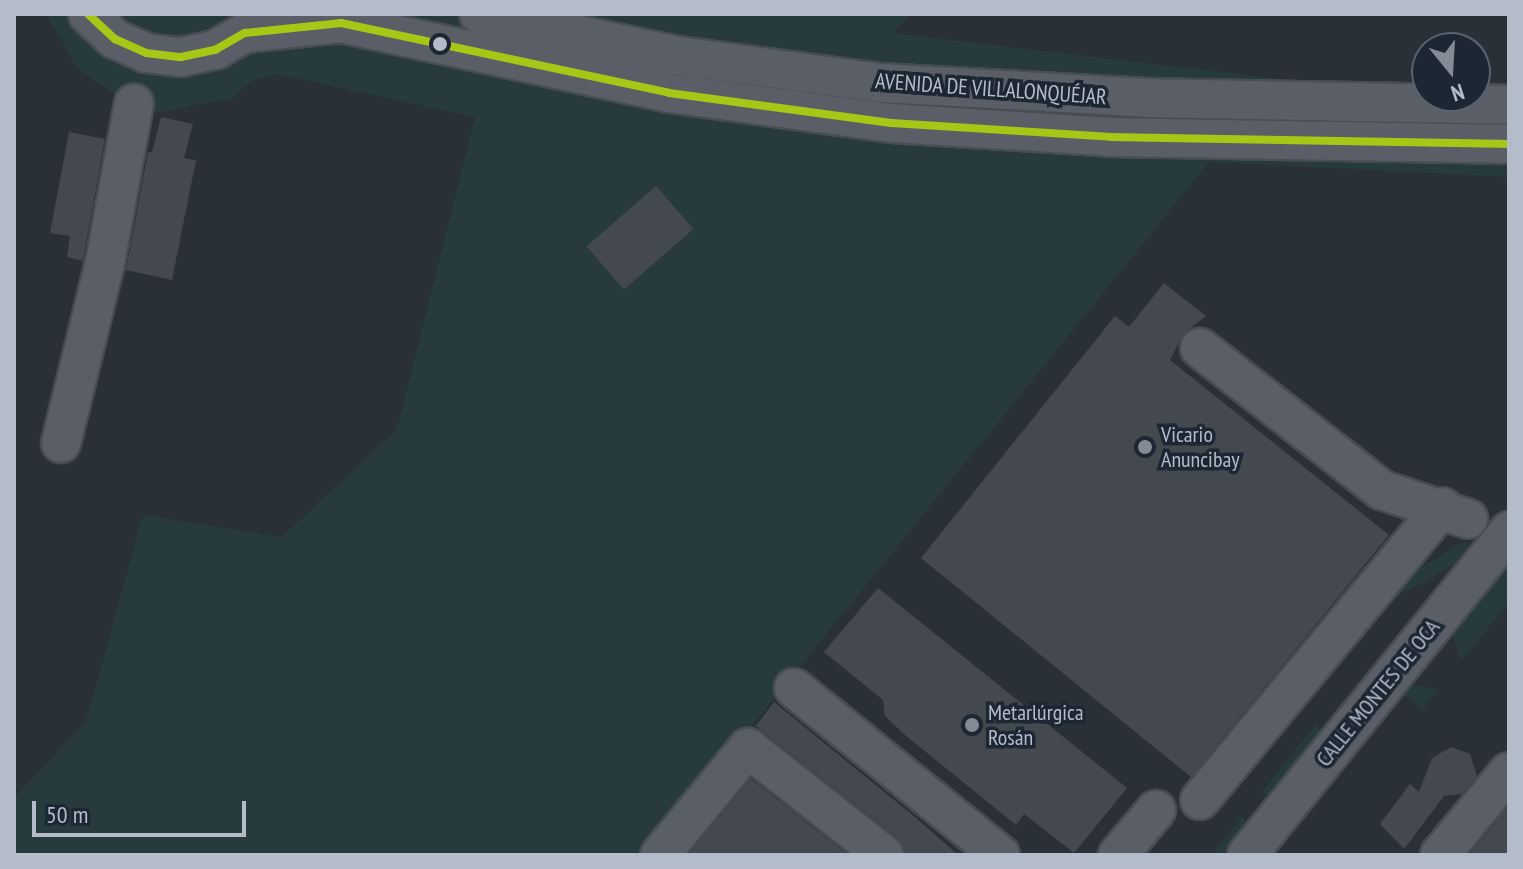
<!DOCTYPE html>
<html>
<head>
<meta charset="utf-8">
<style>
  body { margin:0 }
  #map { position:relative; width:1523px; height:869px; overflow:hidden; background:#2a3038; font-family:"PT Sans Narrow",sans-serif }
  div>[style] { position:absolute }
  [style*='--x'] { left:calc(var(--x)*1px); top:calc(var(--y)*1px); width:calc(var(--w)*1px); rotate:calc(var(--a)*1deg) }
  .green>* { inset:0; background:#273a3e; transform-origin:0 0 }
  .building>* { inset:0; background:#444950; transform-origin:0 0 }
  .roads { filter:drop-shadow(2px 0 #484c53) drop-shadow(-2px 0 #484c53) drop-shadow(0 2px #484c53) drop-shadow(0 -2px #484c53) }
  .minor>* { height:38px; margin:-19px; padding:0 19px; transform-origin:19px; border-radius:19px; background:#5a5e66 }
  .bus-1>* { height:8px; margin:-4px; padding:0 4px; transform-origin:4px; border-radius:4px; background:#a5c715 }
  .dots>* { width:22px; height:22px; translate:-50% -50%; box-sizing:border-box; border:4px solid #1d2633; border-radius:50% }
  span { translate:-50% -50%; white-space:nowrap; text-align:center; line-height:1.15; -webkit-text-stroke:7px #1d2633; paint-order:stroke }
  .street-label { font-size:22px; color:#b4bcc9 }
  .poi-label { font-size:22px; color:#b4bcc9 }
  .left { translate:0 -50%; text-align:left }
  .frame { position:absolute; inset:0; border:16px solid #b4bcc9; pointer-events:none }
  .north { position:absolute; left:1411px; top:32px; width:80px; height:80px; box-sizing:border-box; background:#1d2633; border:2px solid #59626f; border-radius:50%; rotate:162deg; font-size:22px; font-weight:700; line-height:32px; text-align:center; color:#b4bcc9 }
  .north::after { content:''; display:block; margin:auto; width:28px; height:36px; background:#848b96; clip-path:polygon(50% 0,100% 100%,50% 72%,0 100%) }
  .scale { position:absolute; left:32px; top:801px; width:214px; height:36px; box-sizing:border-box; border:4px solid #b4bcc9; border-top:0; padding-left:10px; font-size:24px; line-height:28px; white-space:nowrap; color:#b4bcc9; -webkit-text-stroke:6px #1d2633; paint-order:stroke }
</style>
</head>
<body>
<div id="map">
  <div class="green">
    <div style="clip-path:polygon(46px 14px,912px 14px,892px 33px,1280px 79px,1246px 121px,1509px 124px,1509px 128px,1213px 158px,1509px 161px,1509px 177px,1209px 162px,647px 855px,14px 855px,14px 798px,86px 722px,143px 515px,282px 537px,397px 429px,475px 117px,278px 74px,253px 80px,232px 98px,155px 113px,120px 98px,77px 68px)"></div>
    <div style="left:1466px;top:541px;width:14px;height:191px;rotate:60deg"></div>
    <div style="clip-path:polygon(1509px 563px,1509px 603px,1461px 661px,1452px 633px)"></div>
    <div style="clip-path:polygon(1410px 685px,1419px 686px,1438px 689px,1423px 709px,1402px 694px)"></div>
    <div style="clip-path:polygon(1317px 723px,1322px 739px,1277px 795px,1261px 793px)"></div>
    <div style="clip-path:polygon(1243px 816px,1247px 831px,1228px 855px,1211px 855px)"></div>
  </div>
  <div class="building">
    <div style="clip-path:polygon(161px 117px,193px 124px,184px 158px,196px 160px,172px 280px,126px 270px,148px 152px,152px 152px)"></div>
    <div style="clip-path:polygon(69px 132px,105px 139px,83px 261px,67px 257px,70px 236px,50px 233px)"></div>
    <div style="left:656px;top:186px;width:57px;height:92px;rotate:49deg"></div>
    <div style="clip-path:polygon(1164px 283px,1206px 316px,1183px 334px,1170px 360px,1389px 535px,1191px 777px,921px 558px,1115px 316px,1129px 327px)"></div>
    <div style="clip-path:polygon(878px 588px,1127px 788px,1074px 853px,1024px 814px,1016px 825px,905px 735px,885px 716px,883px 700px,824px 652px)"></div>
    <div style="clip-path:polygon(774px 702px,915px 817px,958px 855px,906px 855px,898px 838px,756px 726px)"></div>
    <div style="clip-path:polygon(1451px 747px,1470px 754px,1477px 776px,1462px 794px,1444px 796px,1404px 849px,1380px 824px,1410px 784px,1419px 792px,1432px 758px)"></div>
    <div style="clip-path:polygon(751px 779px,848px 855px,688px 855px)"></div>
    <div style="clip-path:polygon(1509px 806px,1509px 855px,1469px 855px)"></div>
  </div>
  <div class="roads">
    <div class="minor">
      <div style="--x:88;--y:14;--w:37;--a:43"></div>
      <div style="--x:115;--y:39;--w:34;--a:24"></div>
      <div style="--x:146;--y:53;--w:35;--a:7"></div>
      <div style="--x:181;--y:57;--w:35;--a:-12"></div>
      <div style="--x:215;--y:50;--w:34;--a:-30"></div>
      <div style="--x:245;--y:33;--w:23;--a:-49"></div>
      <div style="--x:479;--y:14;--w:204;--a:11.9"></div>
      <div style="--x:679;--y:56;--w:204;--a:7.6"></div>
      <div style="--x:881;--y:83;--w:267;--a:3.2"></div>
      <div style="--x:1148;--y:98;--w:361;--a:1.1"></div>
      <div style="--x:245;--y:33;--w:97;--a:-5.9"></div>
      <div style="--x:341;--y:23;--w:335;--a:12"></div>
      <div style="--x:669;--y:93;--w:224;--a:7.7"></div>
      <div style="--x:891;--y:123;--w:221;--a:3.6"></div>
      <div style="--x:1112;--y:137;--w:397;--a:1"></div>
      <div style="--x:1200;--y:348;--w:231;--a:38"></div>
      <div style="--x:1382;--y:490;--w:91;--a:18.6"></div>
      <div style="--x:61;--y:443;--w:185;--a:-76.3"></div>
      <div style="--x:105;--y:263;--w:162;--a:-79.7"></div>
      <div style="--x:794;--y:688;--w:265;--a:39"></div>
      <div style="--x:1200;--y:800;--w:380;--a:-50.4"></div>
      <div style="--x:660;--y:855;--w:139;--a:-50.6"></div>
      <div style="--x:748;--y:748;--w:173;--a:38.2"></div>
      <div style="--x:1118;--y:855;--w:59;--a:-49.8"></div>
      <div style="--x:1247;--y:855;--w:417;--a:-51"></div>
      <div style="--x:1440;--y:855;--w:108;--a:-50.3"></div>
    </div>
  </div>
  <div class="bus-1">
    <div style="--x:88;--y:14;--w:37;--a:43"></div>
    <div style="--x:115;--y:39;--w:34;--a:24"></div>
    <div style="--x:146;--y:53;--w:35;--a:7"></div>
    <div style="--x:181;--y:57;--w:35;--a:-12"></div>
    <div style="--x:215;--y:50;--w:34;--a:-30"></div>
    <div style="--x:245;--y:33;--w:97;--a:-5.9"></div>
    <div style="--x:341;--y:23;--w:335;--a:12"></div>
    <div style="--x:669;--y:93;--w:224;--a:7.7"></div>
    <div style="--x:891;--y:123;--w:221;--a:3.6"></div>
    <div style="--x:1112;--y:137;--w:397;--a:1"></div>
  </div>
  <div class="dots">
    <div style="left:440px;top:44px;background:#b4bcc9"></div>
    <div style="left:1145px;top:447px;background:#848b96"></div>
    <div style="left:972px;top:725px;background:#848b96"></div>
  </div>
  <div class="street-label">
    <span style="left:991px;top:89px;rotate:4deg">AVENIDA DE VILLALONQUÉJAR</span>
    <span style="left:1378px;top:693px;rotate:-51deg">CALLE MONTES DE OCA</span>
  </div>
  <div class="poi-label">
    <span class="left" style="left:1161px;top:447px">Vicario<br>Anuncibay</span>
    <span class="left" style="left:988px;top:725px">Metarlúrgica<br>Rosán</span>
  </div>
  <div class="frame"></div>
  <div class="north">N</div>
  <div class="scale">50 m</div>
</div>
</body>
</html>
